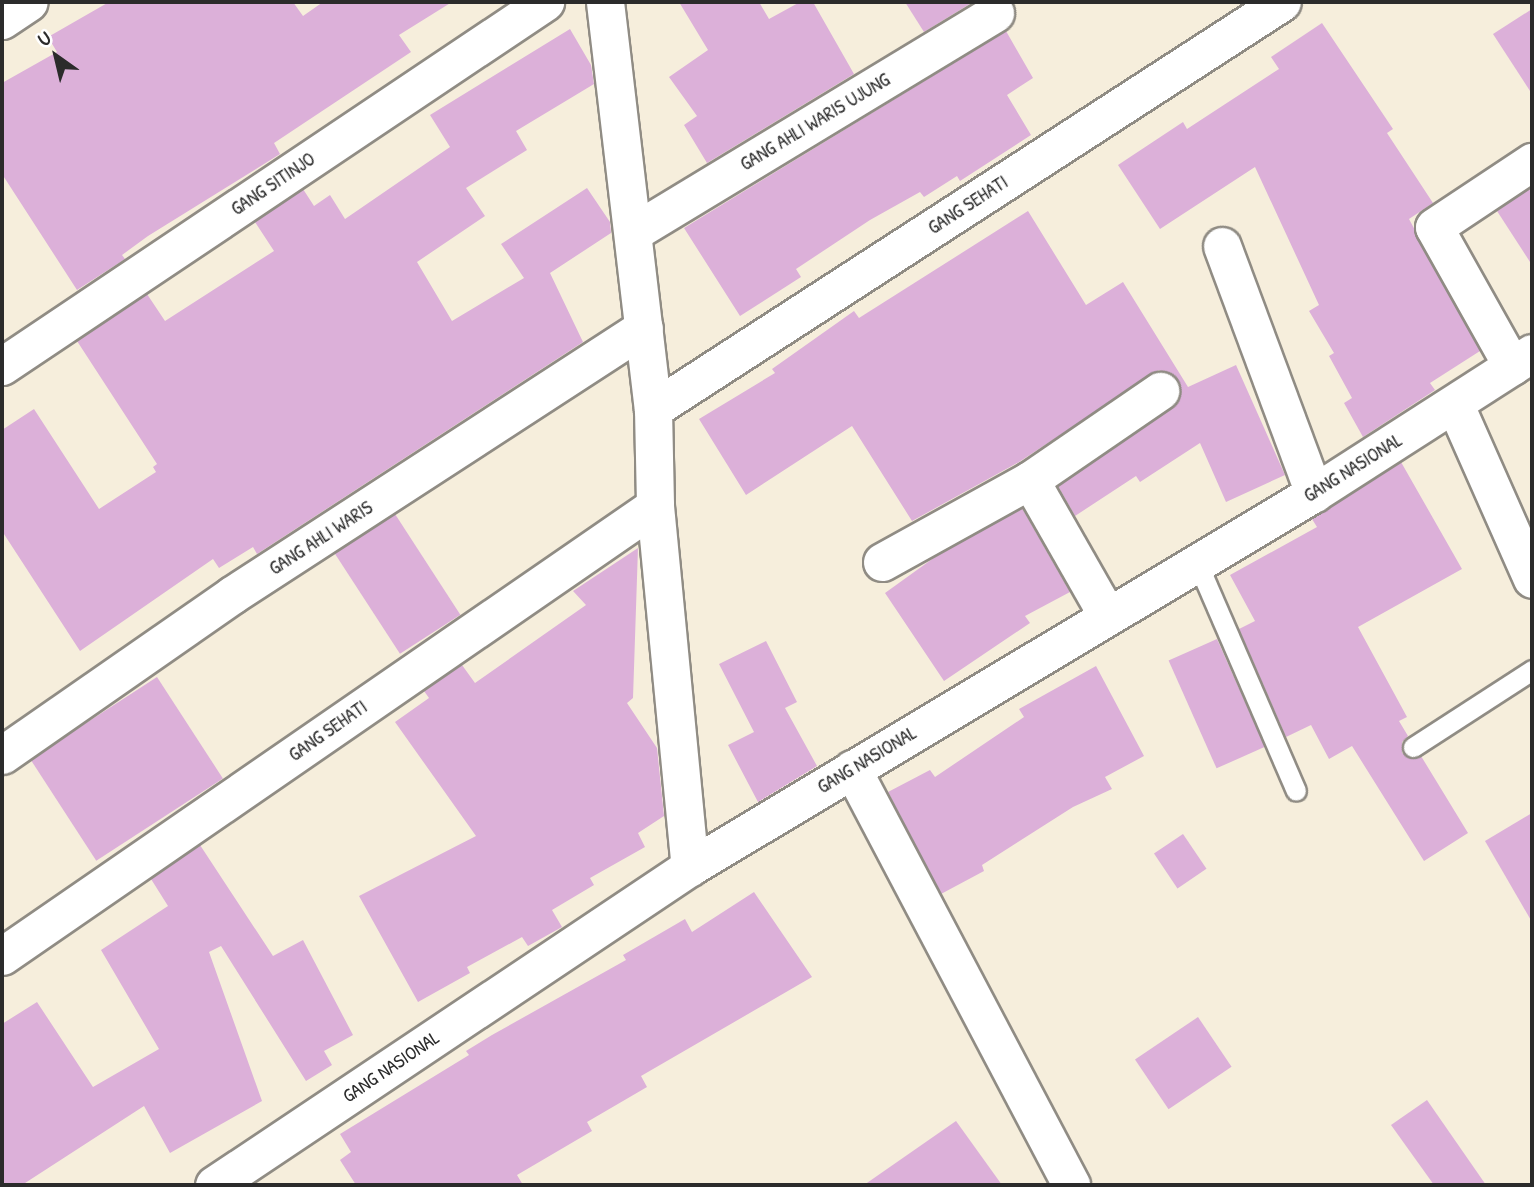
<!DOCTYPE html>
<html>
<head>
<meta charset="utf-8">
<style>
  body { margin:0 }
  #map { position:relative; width:1534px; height:1187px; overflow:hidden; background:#f6eedc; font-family:"Patrick Hand",sans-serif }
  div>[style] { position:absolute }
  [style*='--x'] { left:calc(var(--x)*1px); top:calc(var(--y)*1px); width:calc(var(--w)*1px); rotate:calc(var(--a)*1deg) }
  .building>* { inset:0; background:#dcb0d9; transform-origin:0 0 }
  .roads { filter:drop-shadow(2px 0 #908c84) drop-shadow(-2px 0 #908c84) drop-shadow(0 2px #908c84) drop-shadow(0 -2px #908c84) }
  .service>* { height:19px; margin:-9.5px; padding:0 9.5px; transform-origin:9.5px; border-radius:9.5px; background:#fff }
  .minor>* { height:37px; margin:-18.5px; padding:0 18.5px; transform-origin:18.5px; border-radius:18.5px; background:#fff }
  span { translate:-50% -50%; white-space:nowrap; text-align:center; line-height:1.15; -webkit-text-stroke:5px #fff; paint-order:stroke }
  .street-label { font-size:19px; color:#2b2b2b }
  .frame { position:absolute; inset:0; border:4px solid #2b2b2b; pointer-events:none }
  .north { position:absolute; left:21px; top:21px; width:70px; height:70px; -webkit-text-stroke:5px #fff; paint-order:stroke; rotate:326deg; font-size:19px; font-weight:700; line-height:28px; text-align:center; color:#2b2b2b }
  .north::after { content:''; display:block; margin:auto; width:24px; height:32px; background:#2b2b2b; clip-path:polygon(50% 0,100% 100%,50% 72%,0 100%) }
</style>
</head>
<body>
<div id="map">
  <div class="building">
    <div style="clip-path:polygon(109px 2px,293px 2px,303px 16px,323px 2px,452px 2px,399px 35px,411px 52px,274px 143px,280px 154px,148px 236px,122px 255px,125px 259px,77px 290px,2px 174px,2px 83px,57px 52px,48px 37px)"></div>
    <div style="clip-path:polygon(679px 2px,759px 2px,769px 19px,800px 2px,813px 2px,854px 74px,707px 163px,684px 125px,697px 116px,669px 77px,708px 50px)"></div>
    <div style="clip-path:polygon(905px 2px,973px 2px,924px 32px)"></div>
    <div style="clip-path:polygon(1532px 9px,1532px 94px,1493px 34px)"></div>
    <div style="clip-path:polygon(1322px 23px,1393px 129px,1387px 133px,1433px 203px,1409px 219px,1480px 351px,1430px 383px,1435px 390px,1363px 437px,1344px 403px,1352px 398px,1329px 356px,1334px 353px,1309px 311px,1319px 305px,1255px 167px,1160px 229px,1118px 165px,1183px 122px,1187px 129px,1279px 69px,1271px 57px)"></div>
    <div style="clip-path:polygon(570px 29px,591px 65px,594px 84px,516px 131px,527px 150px,466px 188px,485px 216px,417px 262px,452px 321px,524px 278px,501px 244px,587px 188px,610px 222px,611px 233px,550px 273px,583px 342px,257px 554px,253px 547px,219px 568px,213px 559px,80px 651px,2px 531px,2px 430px,34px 409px,99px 509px,156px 472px,153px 467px,157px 464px,77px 341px,147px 294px,165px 321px,274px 251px,255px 222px,303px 189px,314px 206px,330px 195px,345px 219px,450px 147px,430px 115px)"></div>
    <div style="clip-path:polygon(1006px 31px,1033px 78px,1007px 95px,1031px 135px,960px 181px,957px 176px,924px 197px,920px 192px,870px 220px,796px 269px,801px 277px,740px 316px,684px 228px)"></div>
    <div style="clip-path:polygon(1529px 189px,1532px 194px,1532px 265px,1497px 211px)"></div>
    <div style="clip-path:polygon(1028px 211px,1086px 305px,1123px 282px,1188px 387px,1236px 365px,1285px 475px,1226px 502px,1200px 443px,1140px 482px,1136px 476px,1075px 516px,1058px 486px,1179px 401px,1178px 380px,1159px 370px,1019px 462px,912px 521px,852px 426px,746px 495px,699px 419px,775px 373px,772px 369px,854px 311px,859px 318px)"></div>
    <div style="clip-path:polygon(1401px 462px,1462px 569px,1358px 627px,1407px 717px,1399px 721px,1408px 736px,1402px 742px,1402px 753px,1413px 759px,1421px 756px,1468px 833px,1424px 861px,1352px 746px,1329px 759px,1311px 725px,1286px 737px,1239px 629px,1255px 621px,1230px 575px,1317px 527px,1312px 519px)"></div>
    <div style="clip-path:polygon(1022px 508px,1070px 592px,1025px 616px,1030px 623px,944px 681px,885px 593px,935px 557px)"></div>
    <div style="left:395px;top:514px;width:120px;height:72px;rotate:57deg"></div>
    <div style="clip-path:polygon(638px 548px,633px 698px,627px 703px,657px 748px,664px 816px,638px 833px,645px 847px,590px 878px,594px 885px,552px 910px,562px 927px,528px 946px,522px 937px,467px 967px,470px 973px,418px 1002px,359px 896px,476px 836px,395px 722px,429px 698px,424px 691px,462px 665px,475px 683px,586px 605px,573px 591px)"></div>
    <div style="left:1217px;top:639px;width:118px;height:53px;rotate:66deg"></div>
    <div style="clip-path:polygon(766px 641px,797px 702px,785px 708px,817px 766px,758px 802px,728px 745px,754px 732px,719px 664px)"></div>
    <div style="clip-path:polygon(1096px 666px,1144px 756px,1105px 777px,1112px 789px,1073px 807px,982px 865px,984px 871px,941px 894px,888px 792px,930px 770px,935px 777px,1024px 717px,1019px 709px)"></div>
    <div style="left:157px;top:677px;width:121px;height:151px;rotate:57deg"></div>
    <div style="clip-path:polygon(1532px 813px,1532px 922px,1485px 841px)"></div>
    <div style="left:1183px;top:834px;width:42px;height:35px;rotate:56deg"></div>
    <div style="clip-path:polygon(200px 845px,273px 956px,303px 940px,353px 1035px,324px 1051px,332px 1065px,306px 1081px,221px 946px,209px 952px,262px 1101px,170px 1153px,144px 1106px,22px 1185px,2px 1185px,2px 1024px,37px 1002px,93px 1087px,159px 1049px,101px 950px,168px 906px,151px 879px)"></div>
    <div style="clip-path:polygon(754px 892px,812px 977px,641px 1076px,647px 1087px,587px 1122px,592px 1131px,517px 1175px,523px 1185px,356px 1185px,340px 1160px,351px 1152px,340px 1134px,469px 1055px,466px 1051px,492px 1035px,626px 960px,623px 955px,685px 919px,692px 932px)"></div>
    <div style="left:1198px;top:1017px;width:60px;height:76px;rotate:56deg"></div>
    <div style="clip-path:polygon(1427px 1100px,1486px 1185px,1434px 1185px,1391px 1125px)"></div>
    <div style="clip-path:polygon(956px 1121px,1002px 1185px,864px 1185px)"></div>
  </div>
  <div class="roads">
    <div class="service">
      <div style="--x:1197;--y:562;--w:249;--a:66.6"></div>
      <div style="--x:1413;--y:747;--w:142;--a:-32.9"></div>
    </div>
    <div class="minor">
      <div style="--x:605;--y:2;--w:410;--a:83.3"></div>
      <div style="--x:653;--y:409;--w:97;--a:88.8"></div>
      <div style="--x:655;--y:506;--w:363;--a:84.5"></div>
      <div style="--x:2;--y:20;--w:32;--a:-34"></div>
      <div style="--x:635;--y:231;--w:421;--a:-31.2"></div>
      <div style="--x:1222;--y:246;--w:264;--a:69.6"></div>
      <div style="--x:2;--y:366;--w:654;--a:-33.84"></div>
      <div style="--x:1512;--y:366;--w:159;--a:-119.3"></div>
      <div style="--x:1434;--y:227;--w:118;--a:-33.6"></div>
      <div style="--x:1455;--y:405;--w:190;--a:66.1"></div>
      <div style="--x:653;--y:409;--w:749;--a:-32.91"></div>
      <div style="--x:1030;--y:480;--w:158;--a:-34.4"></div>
      <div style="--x:882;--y:562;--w:169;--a:-29"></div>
      <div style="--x:1030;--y:480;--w:155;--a:60.3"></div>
      <div style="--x:2;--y:755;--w:280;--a:-34.8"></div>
      <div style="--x:232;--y:595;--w:491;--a:-33"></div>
      <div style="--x:852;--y:769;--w:470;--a:62.2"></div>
      <div style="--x:2;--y:956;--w:793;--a:-34.57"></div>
      <div style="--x:214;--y:1185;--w:572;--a:-33.75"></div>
      <div style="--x:690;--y:867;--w:727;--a:-30.94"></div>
      <div style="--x:1314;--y:493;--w:259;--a:-32.7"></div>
    </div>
  </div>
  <div class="street-label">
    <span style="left:815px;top:122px;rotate:-31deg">GANG AHLI WARIS UJUNG</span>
    <span style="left:273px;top:184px;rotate:-34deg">GANG SITINJO</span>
    <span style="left:968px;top:205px;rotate:-33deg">GANG SEHATI</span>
    <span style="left:1353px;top:468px;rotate:-32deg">GANG NASIONAL</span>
    <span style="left:321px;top:538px;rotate:-33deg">GANG AHLI WARIS</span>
    <span style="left:328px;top:731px;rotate:-35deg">GANG SEHATI</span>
    <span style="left:867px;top:760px;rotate:-31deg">GANG NASIONAL</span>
    <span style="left:391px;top:1067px;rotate:-34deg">GANG NASIONAL</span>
  </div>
  <div class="frame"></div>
  <div class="north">U</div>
</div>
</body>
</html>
